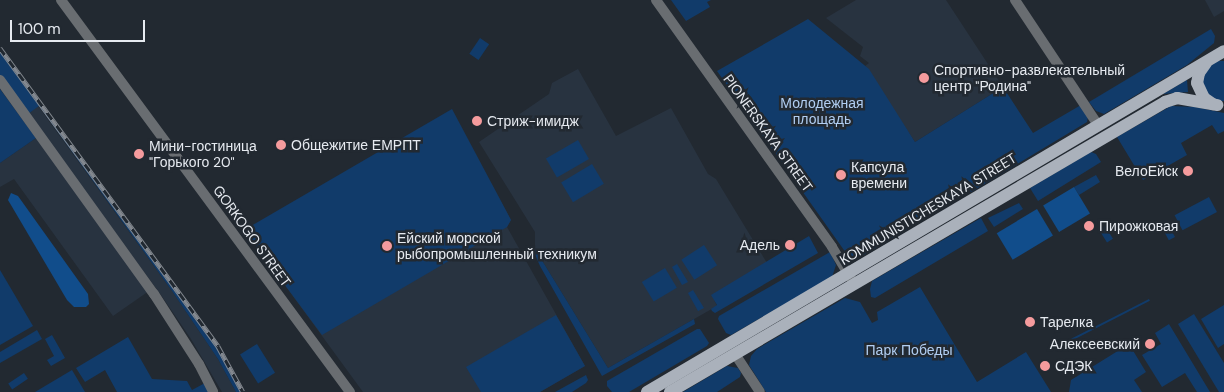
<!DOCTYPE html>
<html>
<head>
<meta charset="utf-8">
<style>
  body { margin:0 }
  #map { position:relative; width:1224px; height:392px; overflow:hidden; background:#222931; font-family:"DM Sans",sans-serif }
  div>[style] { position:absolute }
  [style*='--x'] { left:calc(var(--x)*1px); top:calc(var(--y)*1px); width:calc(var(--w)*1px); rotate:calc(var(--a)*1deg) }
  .built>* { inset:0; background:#283340 }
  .green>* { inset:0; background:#113b6a; transform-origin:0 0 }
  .forest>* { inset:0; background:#114d8b; transform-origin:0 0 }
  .minor>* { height:10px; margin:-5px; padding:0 5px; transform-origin:5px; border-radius:5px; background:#696d71 }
  .major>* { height:12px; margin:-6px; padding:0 6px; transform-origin:6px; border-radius:6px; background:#aab1bb }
  .rail>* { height:4.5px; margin-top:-2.25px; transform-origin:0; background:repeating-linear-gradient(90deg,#222931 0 8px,#83888f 0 16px); box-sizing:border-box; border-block:1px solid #83888f }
  .dots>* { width:14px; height:14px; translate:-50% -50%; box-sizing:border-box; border:2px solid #222931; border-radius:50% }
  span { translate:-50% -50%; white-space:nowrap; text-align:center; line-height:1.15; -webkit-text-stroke:5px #222931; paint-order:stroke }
  .poi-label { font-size:14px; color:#e6eaf0 }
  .left { translate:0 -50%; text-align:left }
  .right { translate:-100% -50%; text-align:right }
  .park-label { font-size:14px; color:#b1cef2 }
  .street-label { font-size:14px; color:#e6eaf0 }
  .scale { position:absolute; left:10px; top:20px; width:135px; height:22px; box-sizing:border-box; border:2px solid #e6eaf0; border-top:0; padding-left:6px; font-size:15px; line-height:18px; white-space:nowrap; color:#e6eaf0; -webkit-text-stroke:4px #222931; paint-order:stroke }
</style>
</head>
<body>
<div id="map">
  <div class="built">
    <div style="clip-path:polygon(856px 0,946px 0,1003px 87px,915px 142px,865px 66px,869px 63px,860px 56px,863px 47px,826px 18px)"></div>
    <div style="clip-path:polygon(1205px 0,1224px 0,1224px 11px,1214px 17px)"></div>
    <div style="clip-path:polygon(578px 69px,616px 136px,671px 108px,708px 174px,716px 179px,767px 263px,712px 295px,717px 306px,608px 368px,535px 249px,535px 232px,479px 142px,549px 94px,552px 83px)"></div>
    <div style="clip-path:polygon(38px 106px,172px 291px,218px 359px,236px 392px,222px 392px,191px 339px,161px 295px,28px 114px)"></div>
    <div style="clip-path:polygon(453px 113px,511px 220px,507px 227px,585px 366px,540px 392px,363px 392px,249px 236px)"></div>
    <div style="clip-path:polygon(36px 138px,149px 291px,113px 316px,14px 179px,0 187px,0 163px)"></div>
  </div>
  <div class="green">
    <div style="clip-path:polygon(671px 0,711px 0,707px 2px,710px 7px,686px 21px)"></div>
    <div style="clip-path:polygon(808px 19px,869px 69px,915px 142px,1003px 87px,1033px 133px,1081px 105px,1088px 117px,1087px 122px,971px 192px,969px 188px,931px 204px,924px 208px,927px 213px,912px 226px,859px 258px,851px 257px,846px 253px,717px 71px)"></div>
    <div style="clip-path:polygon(1211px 29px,1215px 36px,1214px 43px,1187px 65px,1104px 114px,1096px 111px,1089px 102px)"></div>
    <div style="left:480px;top:38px;width:11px;height:19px;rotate:34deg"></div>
    <div style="clip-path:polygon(0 50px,221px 352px,241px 392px,236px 392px,218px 359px,172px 291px,39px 106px,28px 114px,0 76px)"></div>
    <div style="clip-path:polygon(1217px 61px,1224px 61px,1224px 101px,1214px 101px,1201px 87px,1204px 71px)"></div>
    <div style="clip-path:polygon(1187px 80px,1188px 92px,1163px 94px)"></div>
    <div style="clip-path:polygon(0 89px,36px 138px,0 163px)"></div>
    <div style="clip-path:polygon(1171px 106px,1195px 107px,1224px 113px,1224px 131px,1218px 134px,1212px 125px,1181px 143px,1187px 155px,1143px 180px,1117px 137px)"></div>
    <div style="clip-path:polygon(452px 109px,511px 220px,507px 227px,322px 335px,244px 230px)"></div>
    <div style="left:578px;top:140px;width:22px;height:37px;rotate:60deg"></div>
    <div style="clip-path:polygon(1091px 152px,1096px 154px,1101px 162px,1038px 201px,1030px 188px)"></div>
    <div style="left:592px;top:164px;width:23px;height:36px;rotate:59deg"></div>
    <div style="clip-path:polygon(1096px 175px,1100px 182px,1079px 195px,1074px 187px)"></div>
    <div style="left:1209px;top:197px;width:17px;height:39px;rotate:62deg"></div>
    <div style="clip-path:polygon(1019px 203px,1023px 209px,994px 227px,988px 218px)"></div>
    <div style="clip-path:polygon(981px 218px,988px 231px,875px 298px,871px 297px,870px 289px,872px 281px)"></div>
    <div style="left:1167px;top:222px;width:17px;height:7px;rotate:62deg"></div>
    <div style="left:1105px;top:226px;width:15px;height:7px;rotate:58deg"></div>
    <div style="clip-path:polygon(809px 236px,818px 253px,715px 313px,712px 311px,711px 309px,717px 305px,711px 295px)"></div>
    <div style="left:704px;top:245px;width:24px;height:27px;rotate:57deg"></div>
    <div style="clip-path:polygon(535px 249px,608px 368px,694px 319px,695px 324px,602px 376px,540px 266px,533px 250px)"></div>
    <div style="clip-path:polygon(830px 252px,836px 265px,832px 277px,731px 335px,726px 333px,718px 319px,719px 316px)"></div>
    <div style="clip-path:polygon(677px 264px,688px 282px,682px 285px,672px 267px)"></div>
    <div style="left:665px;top:268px;width:23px;height:27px;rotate:59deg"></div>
    <div style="clip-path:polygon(0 270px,33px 326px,0 345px)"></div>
    <div style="clip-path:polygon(920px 287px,977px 382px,1026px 352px,1051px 392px,766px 392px,749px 365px,751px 356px,757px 349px,845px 298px,860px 302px,872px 323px,878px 320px,877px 312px)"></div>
    <div style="clip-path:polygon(693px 290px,704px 308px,698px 311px,688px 293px)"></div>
    <div style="left:1149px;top:299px;width:2px;height:89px;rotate:63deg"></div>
    <div style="clip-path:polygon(1224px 305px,1224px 344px,1218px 348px,1201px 319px)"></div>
    <div style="clip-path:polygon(1194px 314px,1224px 363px,1224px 392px,1219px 392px,1178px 324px)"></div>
    <div style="clip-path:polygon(556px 315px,585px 366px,540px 392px,481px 392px,466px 367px)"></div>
    <div style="clip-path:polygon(1169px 324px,1210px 392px,1197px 392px,1185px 373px,1162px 387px,1142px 355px,1161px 344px,1155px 333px)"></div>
    <div style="clip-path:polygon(697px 329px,700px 329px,709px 343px,707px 346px,629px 392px,612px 392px,607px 386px,607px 381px)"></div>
    <div style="clip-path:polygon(37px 330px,42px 339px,0 363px,0 352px)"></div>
    <div style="clip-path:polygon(52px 335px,65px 358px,51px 366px,47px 360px,54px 356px,45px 339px)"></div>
    <div style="clip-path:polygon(128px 337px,152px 379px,187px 381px,192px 390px,205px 383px,210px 392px,117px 392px,105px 370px,85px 382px,76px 368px)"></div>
    <div style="left:257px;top:344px;width:34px;height:20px;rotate:58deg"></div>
    <div style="clip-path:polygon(1129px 344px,1146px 372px,1134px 380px,1142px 392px,1069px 392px,1071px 380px)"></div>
    <div style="clip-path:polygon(727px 366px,738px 368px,741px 373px,740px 377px,717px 392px,683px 392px)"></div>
    <div style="clip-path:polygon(72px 370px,85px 392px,35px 392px)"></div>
    <div style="left:24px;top:373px;width:7px;height:19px;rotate:56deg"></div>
    <div style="clip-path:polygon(586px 375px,588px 380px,586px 383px,572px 392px,555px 392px)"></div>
  </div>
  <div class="forest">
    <div style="left:1074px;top:187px;width:31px;height:36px;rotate:59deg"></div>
    <div style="clip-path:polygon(11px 193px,18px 196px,88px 294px,89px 304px,86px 307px,74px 307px,67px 300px,8px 200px)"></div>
    <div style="left:1037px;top:209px;width:31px;height:47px;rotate:59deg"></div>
  </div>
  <div class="minor">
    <div style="--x:61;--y:0;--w:487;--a:53.6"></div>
    <div style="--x:656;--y:0;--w:303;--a:54.5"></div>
    <div style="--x:832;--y:247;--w:37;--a:59"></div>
    <div style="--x:1015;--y:0;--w:150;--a:56.4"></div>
    <div style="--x:0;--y:80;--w:264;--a:54.3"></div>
    <div style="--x:154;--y:294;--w:83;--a:57.3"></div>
    <div style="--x:199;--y:364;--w:31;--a:63"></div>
    <div style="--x:735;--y:354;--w:45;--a:56.7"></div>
  </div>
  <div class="major">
    <div style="--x:1206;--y:63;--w:12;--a:125"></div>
    <div style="--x:1199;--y:73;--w:10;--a:101"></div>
    <div style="--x:1197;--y:83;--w:17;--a:65"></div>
    <div style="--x:1204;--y:98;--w:11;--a:34"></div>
    <div style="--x:647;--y:392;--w:670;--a:-30.58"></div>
    <div style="--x:670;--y:392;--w:574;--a:-30.36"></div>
    <div style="--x:1165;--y:102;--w:13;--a:-18"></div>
    <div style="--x:1177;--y:98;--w:41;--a:9.9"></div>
  </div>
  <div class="rail">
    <div style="--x:0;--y:48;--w:369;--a:53.8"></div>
    <div style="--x:218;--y:346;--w:52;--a:61.5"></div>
  </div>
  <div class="dots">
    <div style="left:924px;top:78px;background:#f59b9d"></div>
    <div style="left:477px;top:121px;background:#f59b9d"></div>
    <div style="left:281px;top:145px;background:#f59b9d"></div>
    <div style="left:139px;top:154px;background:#f59b9d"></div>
    <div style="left:1188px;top:171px;background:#f59b9d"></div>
    <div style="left:841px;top:175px;background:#f59b9d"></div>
    <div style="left:1089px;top:226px;background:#f59b9d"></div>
    <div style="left:790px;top:245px;background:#f59b9d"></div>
    <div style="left:387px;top:246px;background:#f59b9d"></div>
    <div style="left:1030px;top:322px;background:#f59b9d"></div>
    <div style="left:1150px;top:344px;background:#f59b9d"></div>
    <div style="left:1045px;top:366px;background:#f59b9d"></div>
  </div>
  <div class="poi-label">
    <span class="left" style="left:934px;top:78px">Спортивно-развлекательный<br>центр "Родина"</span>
    <span class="left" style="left:487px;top:121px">Стриж-имидж</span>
    <span class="left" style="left:291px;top:145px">Общежитие ЕМРПТ</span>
    <span class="left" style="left:149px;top:154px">Мини-гостиница<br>"Горького 20"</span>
    <span class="left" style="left:851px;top:175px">Капсула<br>времени</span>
    <span class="right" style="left:1178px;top:171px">ВелоЕйск</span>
    <span class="left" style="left:1099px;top:226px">Пирожковая</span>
    <span class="left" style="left:397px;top:246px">Ейский морской<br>рыбопромышленный техникум</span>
    <span class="right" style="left:780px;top:245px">Адель</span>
    <span class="left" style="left:1040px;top:322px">Тарелка</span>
    <span class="right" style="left:1140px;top:344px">Алексеевский</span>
    <span class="left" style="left:1055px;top:366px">СДЭК</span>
  </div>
  <div class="park-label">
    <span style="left:822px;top:111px">Молодежная<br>площадь</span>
    <span style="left:909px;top:350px">Парк Победы</span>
  </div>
  <div class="street-label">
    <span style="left:768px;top:133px;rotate:54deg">PIONERSKAYA STREET</span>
    <span style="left:928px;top:209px;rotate:-31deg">KOMMUNISTICHESKAYA STREET</span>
    <span style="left:252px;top:236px;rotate:54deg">GORKOGO STREET</span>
  </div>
  <div class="scale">100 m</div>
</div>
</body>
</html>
